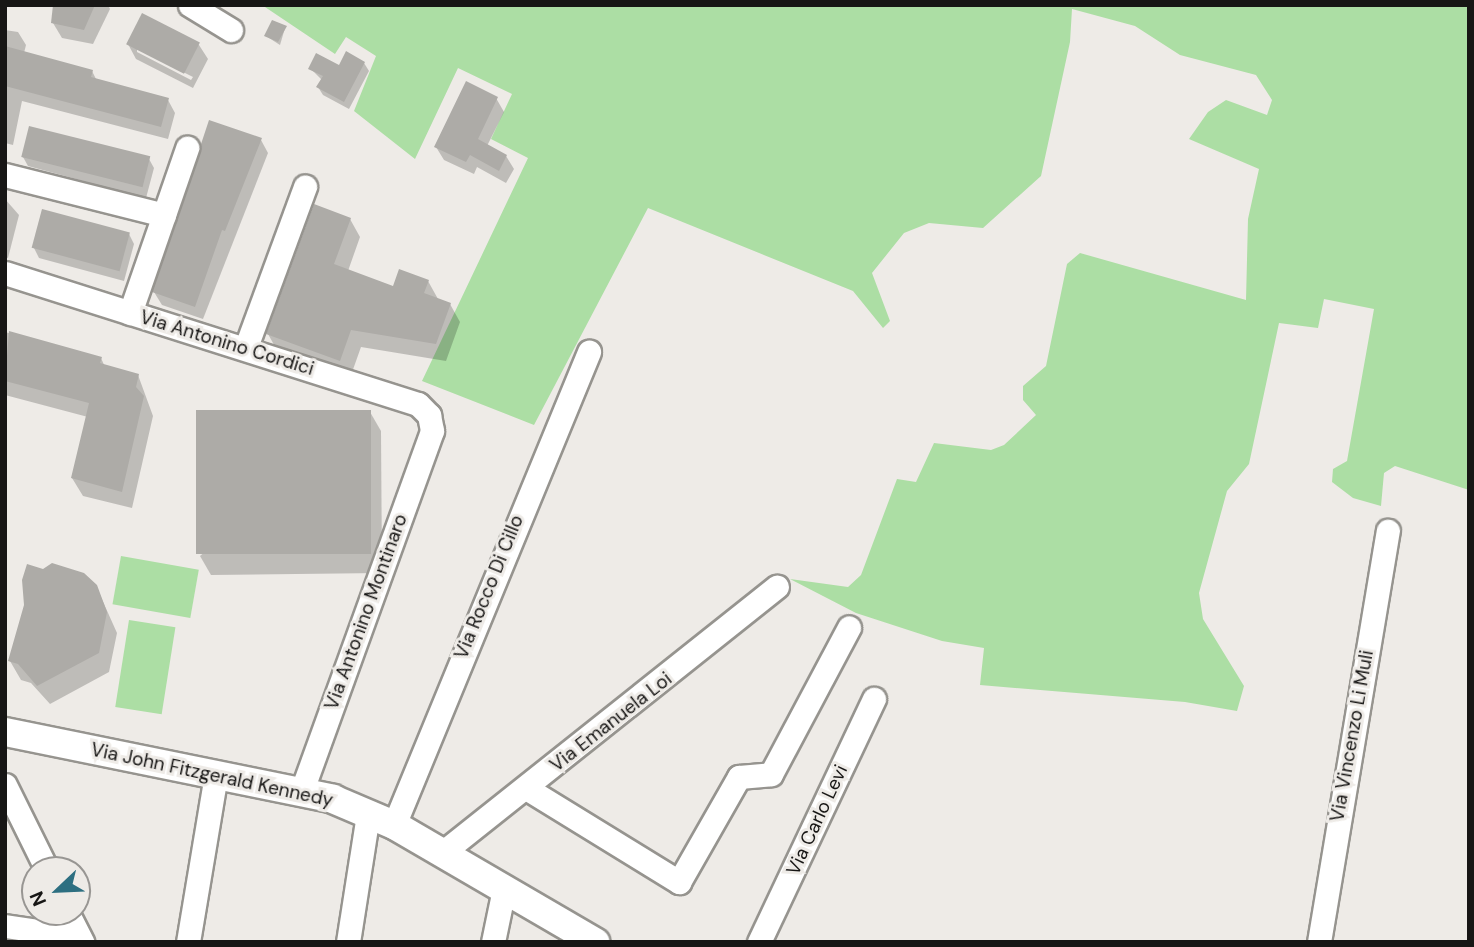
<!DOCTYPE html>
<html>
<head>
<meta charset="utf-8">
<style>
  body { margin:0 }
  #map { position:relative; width:1474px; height:947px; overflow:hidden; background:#eeebe7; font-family:"DM Sans",sans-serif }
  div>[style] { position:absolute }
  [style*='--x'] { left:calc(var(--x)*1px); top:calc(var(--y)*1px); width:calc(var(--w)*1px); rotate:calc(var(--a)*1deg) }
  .green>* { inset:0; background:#acdea4; transform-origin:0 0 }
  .shadow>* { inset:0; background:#0003 }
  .building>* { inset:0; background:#adaba7; transform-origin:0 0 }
  .roads { filter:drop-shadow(2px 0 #96948f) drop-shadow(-2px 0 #96948f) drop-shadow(0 2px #96948f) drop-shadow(0 -2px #96948f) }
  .minor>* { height:23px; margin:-11.5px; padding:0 11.5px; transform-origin:11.5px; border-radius:11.5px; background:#fff }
  .tertiary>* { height:28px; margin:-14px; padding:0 14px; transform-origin:14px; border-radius:14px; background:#fff }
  span { translate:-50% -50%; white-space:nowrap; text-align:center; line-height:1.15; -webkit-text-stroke:6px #eeebe7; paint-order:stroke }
  .street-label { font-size:19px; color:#171615 }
  .frame { position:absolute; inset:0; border:7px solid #171615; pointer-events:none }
  .north { position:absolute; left:21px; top:856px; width:70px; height:70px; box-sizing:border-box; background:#eeebe7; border:2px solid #989693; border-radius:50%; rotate:247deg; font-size:19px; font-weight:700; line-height:28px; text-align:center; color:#171615 }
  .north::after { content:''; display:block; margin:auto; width:24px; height:32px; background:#2d6f81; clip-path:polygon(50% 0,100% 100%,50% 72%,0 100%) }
</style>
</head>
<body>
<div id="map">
  <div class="green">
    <div style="clip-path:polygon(262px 5px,1469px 5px,1469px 490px,1395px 466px,1384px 473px,1381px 506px,1353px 498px,1332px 482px,1333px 469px,1347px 461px,1374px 309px,1324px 299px,1318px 328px,1279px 323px,1249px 464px,1227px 491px,1199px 593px,1203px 619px,1244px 686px,1237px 711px,1185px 702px,980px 685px,984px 648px,942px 641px,856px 613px,790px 579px,848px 587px,861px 575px,897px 479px,916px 482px,934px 443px,991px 450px,1004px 445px,1036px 415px,1023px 400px,1023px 386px,1046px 366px,1067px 264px,1080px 253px,1246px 300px,1248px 219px,1259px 169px,1189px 139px,1208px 112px,1226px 100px,1267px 115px,1272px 100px,1256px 75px,1180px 55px,1135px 26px,1072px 9px,1070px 42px,1041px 176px,983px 228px,929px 223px,904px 233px,872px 273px,890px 321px,883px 328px,853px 291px,648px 208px,534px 425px,422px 381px,528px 158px,491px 139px,512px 94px,458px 68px,415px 159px,354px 111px,376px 56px,346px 37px,335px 54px)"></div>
    <div style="left:121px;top:556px;width:79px;height:49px;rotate:10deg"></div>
    <div style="left:129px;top:620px;width:47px;height:88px;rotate:9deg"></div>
  </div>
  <div class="shadow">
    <div style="clip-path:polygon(55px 5px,108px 5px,110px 9px,93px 44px,62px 38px,53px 23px)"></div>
    <div style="clip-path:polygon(evenodd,143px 15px,199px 45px,208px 59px,193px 88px,136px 59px,128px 44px,143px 15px,137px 49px,193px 77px,191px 80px,137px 52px,137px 49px)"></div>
    <div style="clip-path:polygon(285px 28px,280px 45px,266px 36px)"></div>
    <div style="clip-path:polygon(5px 30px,18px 32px,26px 45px,24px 53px,92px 71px,97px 81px,168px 100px,175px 113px,168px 139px,22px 101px,13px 145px,5px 143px)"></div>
    <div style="clip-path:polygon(364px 63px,369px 71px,349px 109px,323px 95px,318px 87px,322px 80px,310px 68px)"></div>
    <div style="clip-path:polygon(496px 98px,504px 112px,487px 146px,506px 156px,514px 169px,506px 183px,477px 167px,474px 174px,444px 160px,436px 147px)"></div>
    <div style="clip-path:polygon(261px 140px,268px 153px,203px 319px,162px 305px,154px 292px)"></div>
    <div style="clip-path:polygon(23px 157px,149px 159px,154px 168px,146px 198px,28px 166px)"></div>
    <div style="clip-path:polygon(5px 199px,19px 215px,8px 258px,5px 257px)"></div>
    <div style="clip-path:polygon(350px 219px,360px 237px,348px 271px,394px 288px,428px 281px,438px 299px,450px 304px,460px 322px,446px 361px,361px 347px,350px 378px,278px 352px,268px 334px)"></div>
    <div style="clip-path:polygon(129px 234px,134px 244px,124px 281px,39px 258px,34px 248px)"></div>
    <div style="clip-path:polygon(5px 332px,101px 358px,105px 367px,138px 375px,153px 416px,132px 508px,83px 496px,72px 478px,88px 417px,5px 395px)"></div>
    <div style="clip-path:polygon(370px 412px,381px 431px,382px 573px,211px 575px,200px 556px)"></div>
    <div style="clip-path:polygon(96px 586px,117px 633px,109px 672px,50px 704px,31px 683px,21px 680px,10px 661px,26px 605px)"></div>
  </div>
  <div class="building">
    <div style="clip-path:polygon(53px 5px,95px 5px,84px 30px,51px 23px)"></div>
    <div style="left:142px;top:13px;width:65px;height:35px;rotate:27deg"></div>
    <div style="clip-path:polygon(272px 20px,287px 26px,278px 42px,264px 36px)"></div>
    <div style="clip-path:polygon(5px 46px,93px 70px,91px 77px,169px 98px,161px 127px,5px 86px)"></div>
    <div style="clip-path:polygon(346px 51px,365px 62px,344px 102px,316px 87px,323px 76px,308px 69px,316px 53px,339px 65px)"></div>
    <div style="clip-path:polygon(466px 81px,498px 97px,478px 139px,507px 155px,499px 171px,470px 155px,466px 162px,434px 147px)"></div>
    <div style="clip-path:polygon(209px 120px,262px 138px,225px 231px,222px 230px,195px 307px,152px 292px)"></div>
    <div style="left:29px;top:126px;width:125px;height:32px;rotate:14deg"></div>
    <div style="clip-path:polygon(314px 204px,351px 218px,334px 264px,393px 286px,399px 269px,429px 280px,424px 293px,451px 303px,436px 344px,351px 330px,340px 361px,266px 334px)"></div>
    <div style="left:42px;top:209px;width:91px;height:40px;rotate:15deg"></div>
    <div style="clip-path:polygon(9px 331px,102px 357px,100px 363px,139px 374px,136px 387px,144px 396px,122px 492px,71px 478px,89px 403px,5px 381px)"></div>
    <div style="left:371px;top:410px;width:144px;height:175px;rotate:90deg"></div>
    <div style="clip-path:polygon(52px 563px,84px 573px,97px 585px,107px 612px,99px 653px,37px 686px,18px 664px,8px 661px,24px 605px,22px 580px,27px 564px,43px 569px)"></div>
  </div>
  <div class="roads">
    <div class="minor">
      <div style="--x:190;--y:5;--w:48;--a:31.4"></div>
      <div style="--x:5;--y:175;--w:164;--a:14.1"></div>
      <div style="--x:5;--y:273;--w:433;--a:17.6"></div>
      <div style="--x:418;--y:404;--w:16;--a:45"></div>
      <div style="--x:429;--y:415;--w:16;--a:79"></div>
      <div style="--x:432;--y:431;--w:384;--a:109.9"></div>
      <div style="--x:130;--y:313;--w:175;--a:-70.9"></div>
      <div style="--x:246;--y:347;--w:171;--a:-69.8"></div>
      <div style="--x:5;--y:785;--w:95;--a:63.7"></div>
      <div style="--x:526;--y:788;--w:180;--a:31.6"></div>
      <div style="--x:679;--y:882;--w:121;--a:-60.3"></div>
      <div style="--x:739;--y:777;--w:32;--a:-5"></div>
      <div style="--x:771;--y:774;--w:166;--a:-62"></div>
      <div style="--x:394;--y:825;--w:512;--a:-67.6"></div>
      <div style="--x:442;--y:853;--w:428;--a:-38.5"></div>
      <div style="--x:67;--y:912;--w:34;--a:63"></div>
      <div style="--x:5;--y:926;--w:75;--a:8.5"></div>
      <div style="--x:188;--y:942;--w:169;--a:-80.5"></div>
      <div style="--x:348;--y:942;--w:130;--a:-81.1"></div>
      <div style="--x:493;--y:942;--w:54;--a:-78.3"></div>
      <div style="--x:759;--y:942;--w:269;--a:-64.7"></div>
      <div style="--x:1319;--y:942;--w:417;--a:-80.5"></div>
    </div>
    <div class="tertiary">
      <div style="--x:5;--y:732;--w:335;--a:11.5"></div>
      <div style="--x:333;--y:799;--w:66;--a:23.1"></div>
      <div style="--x:394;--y:825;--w:233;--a:30.2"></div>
    </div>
  </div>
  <div class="street-label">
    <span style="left:227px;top:343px;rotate:17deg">Via Antonino Cordici</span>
    <span style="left:489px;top:587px;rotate:-68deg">Via Rocco Di Cillo</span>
    <span style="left:366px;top:612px;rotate:-70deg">Via Antonino Montinaro</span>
    <span style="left:611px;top:722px;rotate:-38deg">Via Emanuela Loi</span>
    <span style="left:1352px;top:736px;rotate:-80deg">Via Vincenzo Li Muli</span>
    <span style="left:212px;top:775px;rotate:12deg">Via John Fitzgerald Kennedy</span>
    <span style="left:817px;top:820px;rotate:-65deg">Via Carlo Levi</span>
  </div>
  <div class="frame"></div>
  <div class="north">N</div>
</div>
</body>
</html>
